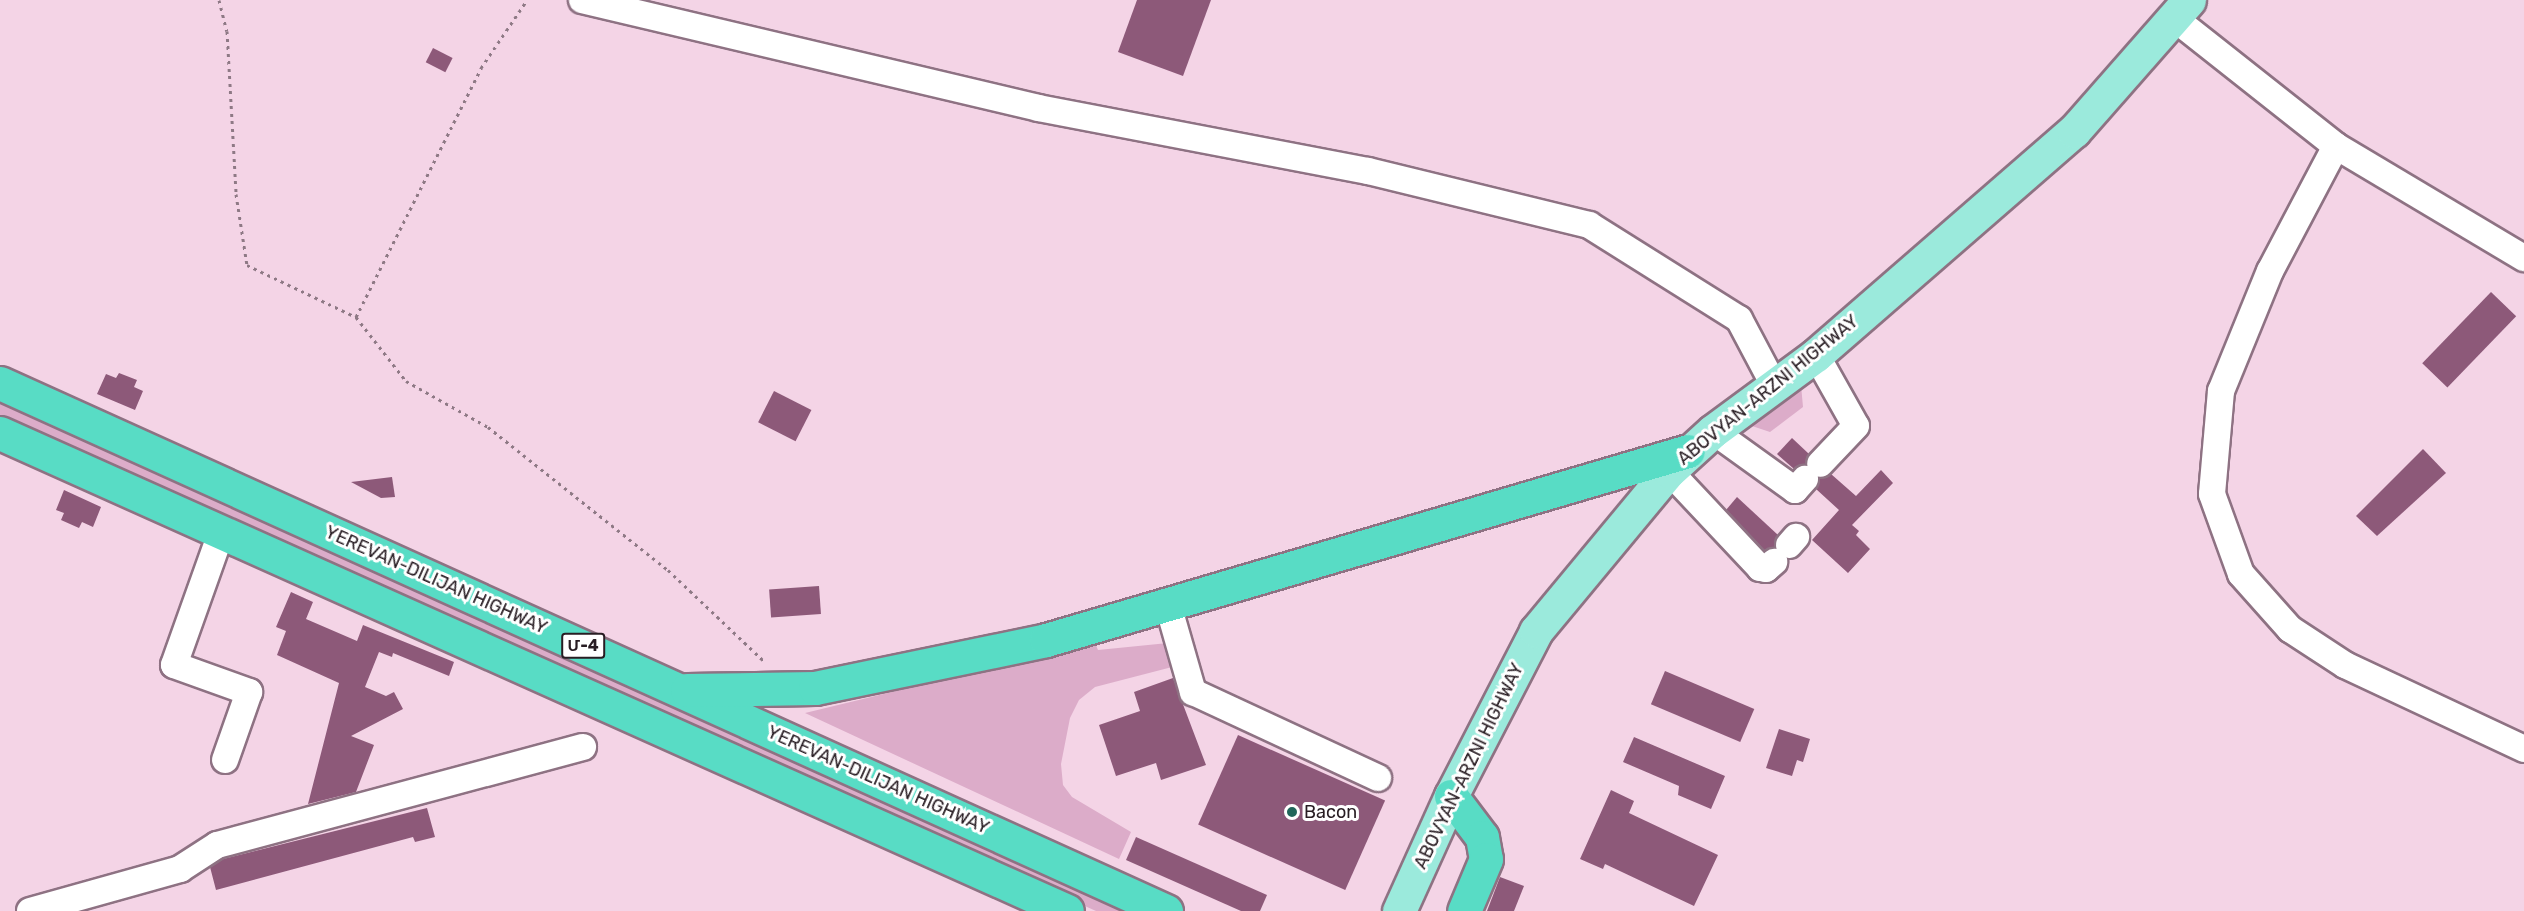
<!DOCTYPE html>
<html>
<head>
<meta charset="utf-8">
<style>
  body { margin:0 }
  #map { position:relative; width:2524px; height:911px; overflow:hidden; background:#f4d4e6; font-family:Rubik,"Noto Sans Armenian",sans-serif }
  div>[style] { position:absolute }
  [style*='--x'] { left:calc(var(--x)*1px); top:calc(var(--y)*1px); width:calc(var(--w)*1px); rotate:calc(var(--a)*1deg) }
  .green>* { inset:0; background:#dcacc9 }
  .building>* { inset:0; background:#8d5979; transform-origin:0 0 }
  .path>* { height:3px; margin-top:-1.5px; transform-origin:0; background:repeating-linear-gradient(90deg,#8e7985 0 3px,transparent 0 7.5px) }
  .roads { filter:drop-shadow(2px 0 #8e7283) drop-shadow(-2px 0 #8e7283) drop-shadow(0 2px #8e7283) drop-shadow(0 -2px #8e7283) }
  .minor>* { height:26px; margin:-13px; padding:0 13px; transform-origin:13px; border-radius:13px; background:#fff }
  .major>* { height:33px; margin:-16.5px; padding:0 16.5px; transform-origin:16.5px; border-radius:16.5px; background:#9beadc }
  .highway>* { height:33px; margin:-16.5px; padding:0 16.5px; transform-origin:16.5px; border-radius:16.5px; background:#58dcc5 }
  .dots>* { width:16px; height:16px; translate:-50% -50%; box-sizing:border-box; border:3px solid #fff; border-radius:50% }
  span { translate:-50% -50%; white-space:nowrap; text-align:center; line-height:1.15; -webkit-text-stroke:6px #fff; paint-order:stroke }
  .shield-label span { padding:2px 4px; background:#fff; border:2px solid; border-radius:4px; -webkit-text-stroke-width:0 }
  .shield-label { font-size:16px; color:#281d23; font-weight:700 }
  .street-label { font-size:18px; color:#281d23 }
  .poi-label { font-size:18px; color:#281d23 }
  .left { translate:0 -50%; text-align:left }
</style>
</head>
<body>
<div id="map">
  <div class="green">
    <div style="clip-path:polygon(1801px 385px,1803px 407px,1770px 432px,1749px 425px)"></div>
    <div style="clip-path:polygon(0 402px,198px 490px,1133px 911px,1096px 911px,0 418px)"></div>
    <div style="clip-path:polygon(1095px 643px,1098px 650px,1168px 643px,1176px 666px,1095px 687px,1079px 700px,1070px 718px,1061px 764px,1063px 785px,1072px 797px,1131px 832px,1119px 859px,805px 713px)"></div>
  </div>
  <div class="building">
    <div style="clip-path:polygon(1137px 0,1211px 0,1183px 76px,1118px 52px)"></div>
    <div style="left:433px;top:48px;width:22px;height:16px;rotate:27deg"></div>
    <div style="left:2491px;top:292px;width:35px;height:99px;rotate:44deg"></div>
    <div style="clip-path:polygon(119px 373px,137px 380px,134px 387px,143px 391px,135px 410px,97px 394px,106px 374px,116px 378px)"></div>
    <div style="left:774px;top:391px;width:42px;height:35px;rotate:27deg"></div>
    <div style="clip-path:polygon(1792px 438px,1809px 454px,1805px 464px,1794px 469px,1777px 454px)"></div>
    <div style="clip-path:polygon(2423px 449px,2446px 473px,2377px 536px,2356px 516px)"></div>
    <div style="clip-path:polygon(1881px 470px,1893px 483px,1852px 525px,1859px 531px,1856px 535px,1870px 549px,1848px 573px,1812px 540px,1839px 510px,1816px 489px,1820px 479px,1831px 474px,1856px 496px)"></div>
    <div style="clip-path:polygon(392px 477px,395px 497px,381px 498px,351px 482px)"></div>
    <div style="clip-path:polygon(64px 490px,101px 507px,93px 527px,82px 522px,79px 528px,61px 520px,64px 513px,56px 510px)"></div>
    <div style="clip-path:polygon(1737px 497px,1778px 535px,1775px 547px,1764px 551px,1726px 510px)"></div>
    <div style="left:819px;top:586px;width:28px;height:50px;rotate:86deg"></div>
    <div style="clip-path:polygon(291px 592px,313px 602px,306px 619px,357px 641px,363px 625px,454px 662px,449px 676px,393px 653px,392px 657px,379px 652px,365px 687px,386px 696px,394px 692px,403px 709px,351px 736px,374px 745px,356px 792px,308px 804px,339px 683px,277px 655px,286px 631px,276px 627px)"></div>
    <div style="left:1665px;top:671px;width:97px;height:36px;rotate:23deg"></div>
    <div style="clip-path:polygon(1173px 678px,1206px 765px,1161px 780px,1156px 763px,1116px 776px,1099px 725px,1140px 711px,1134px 692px)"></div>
    <div style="clip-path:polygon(1779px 729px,1810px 739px,1803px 762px,1797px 760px,1792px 776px,1766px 768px)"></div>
    <div style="left:1238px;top:735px;width:161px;height:98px;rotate:24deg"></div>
    <div style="clip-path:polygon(1634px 737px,1725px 776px,1711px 809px,1678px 795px,1679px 786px,1623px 762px)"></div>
    <div style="clip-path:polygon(1611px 790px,1634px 801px,1629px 813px,1718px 855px,1694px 906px,1605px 864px,1603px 869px,1580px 859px)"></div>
    <div style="clip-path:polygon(427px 808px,435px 837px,415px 842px,413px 837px,216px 890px,210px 867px,223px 859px)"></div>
    <div style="clip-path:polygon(1136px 837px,1267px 895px,1260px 911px,1241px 911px,1126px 860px)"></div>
    <div style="clip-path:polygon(1500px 877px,1524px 886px,1514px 911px,1487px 911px)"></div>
  </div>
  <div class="path">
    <div style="--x:219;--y:0;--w:32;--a:76"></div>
    <div style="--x:227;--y:31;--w:163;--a:86.8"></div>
    <div style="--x:236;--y:194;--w:72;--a:81.2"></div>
    <div style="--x:247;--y:265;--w:121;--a:25.5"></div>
    <div style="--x:356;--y:317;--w:81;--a:52"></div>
    <div style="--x:406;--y:381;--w:94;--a:29.3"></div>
    <div style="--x:488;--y:427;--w:230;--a:38.5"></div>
    <div style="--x:668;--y:570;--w:134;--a:43.5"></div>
    <div style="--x:356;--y:317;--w:279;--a:-63.3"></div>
    <div style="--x:481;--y:68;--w:82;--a:-55.9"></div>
  </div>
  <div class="roads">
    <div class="minor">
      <div style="--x:582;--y:0;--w:469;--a:13.3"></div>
      <div style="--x:1038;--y:108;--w:336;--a:10.8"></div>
      <div style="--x:1368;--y:171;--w:228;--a:13.7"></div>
      <div style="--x:1589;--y:225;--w:177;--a:32.1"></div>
      <div style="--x:1739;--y:319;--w:75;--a:62.1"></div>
      <div style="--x:2174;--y:18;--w:206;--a:38.3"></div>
      <div style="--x:2336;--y:146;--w:141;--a:117.8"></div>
      <div style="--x:2270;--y:271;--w:130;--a:112.2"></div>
      <div style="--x:2221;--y:391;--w:103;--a:95"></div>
      <div style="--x:2212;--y:494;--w:85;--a:70.1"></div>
      <div style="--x:2241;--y:574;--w:74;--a:48.3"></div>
      <div style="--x:2290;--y:629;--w:66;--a:33.2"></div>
      <div style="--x:2345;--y:665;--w:198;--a:25.1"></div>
      <div style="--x:2336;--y:146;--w:219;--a:30.8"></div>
      <div style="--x:1816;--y:355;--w:81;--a:60.6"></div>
      <div style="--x:1856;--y:426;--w:52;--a:133.5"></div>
      <div style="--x:1713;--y:431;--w:101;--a:35.7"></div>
      <div style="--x:1795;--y:490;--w:15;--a:-48"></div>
      <div style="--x:1669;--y:471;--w:133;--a:46.8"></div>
      <div style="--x:1760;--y:568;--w:6;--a:9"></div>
      <div style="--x:1766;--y:569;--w:11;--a:-41"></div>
      <div style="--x:221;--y:533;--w:140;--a:109.6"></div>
      <div style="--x:174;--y:665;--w:80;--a:19.8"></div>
      <div style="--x:249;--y:692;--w:72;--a:109.4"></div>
      <div style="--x:1789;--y:545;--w:11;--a:-49"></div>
      <div style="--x:1168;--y:605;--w:91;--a:74"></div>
      <div style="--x:1193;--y:692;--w:204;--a:24.9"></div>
      <div style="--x:30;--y:911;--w:156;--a:-15.6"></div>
      <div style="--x:180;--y:869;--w:44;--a:-33"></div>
      <div style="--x:217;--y:845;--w:379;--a:-15"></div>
    </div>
    <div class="major">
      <div style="--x:1399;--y:911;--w:126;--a:-65.7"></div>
      <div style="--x:1451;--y:796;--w:186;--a:-62.7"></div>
      <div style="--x:1536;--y:631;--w:208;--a:-50.3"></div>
      <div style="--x:1669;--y:471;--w:59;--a:-42.3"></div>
      <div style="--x:1713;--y:431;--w:128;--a:-36.4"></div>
      <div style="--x:1816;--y:355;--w:342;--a:-41"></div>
      <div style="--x:2074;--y:131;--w:174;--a:-48.7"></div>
    </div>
    <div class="highway">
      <div style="--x:0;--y:383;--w:1280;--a:24.36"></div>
      <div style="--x:0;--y:433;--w:1169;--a:24.13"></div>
      <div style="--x:687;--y:690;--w:128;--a:-0.9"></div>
      <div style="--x:815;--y:688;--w:236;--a:-11.7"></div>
      <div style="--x:1046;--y:640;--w:669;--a:-16.4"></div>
      <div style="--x:1451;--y:796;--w:51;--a:52.9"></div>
      <div style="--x:1482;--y:837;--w:22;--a:80"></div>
      <div style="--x:1486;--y:859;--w:56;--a:112.9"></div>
    </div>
  </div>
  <div class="dots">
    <div style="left:1292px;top:812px;background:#20665a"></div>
  </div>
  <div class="shield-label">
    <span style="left:583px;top:646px">Մ-4</span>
  </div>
  <div class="street-label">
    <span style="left:1768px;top:390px;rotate:-39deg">ABOVYAN-ARZNI HIGHWAY</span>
    <span style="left:436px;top:580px;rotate:24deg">YEREVAN-DILIJAN HIGHWAY</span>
    <span style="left:1469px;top:766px;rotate:-64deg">ABOVYAN-ARZNI HIGHWAY</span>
    <span style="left:878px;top:780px;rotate:24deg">YEREVAN-DILIJAN HIGHWAY</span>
  </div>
  <div class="poi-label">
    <span class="left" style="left:1304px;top:812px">Bacon</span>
  </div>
</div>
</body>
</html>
